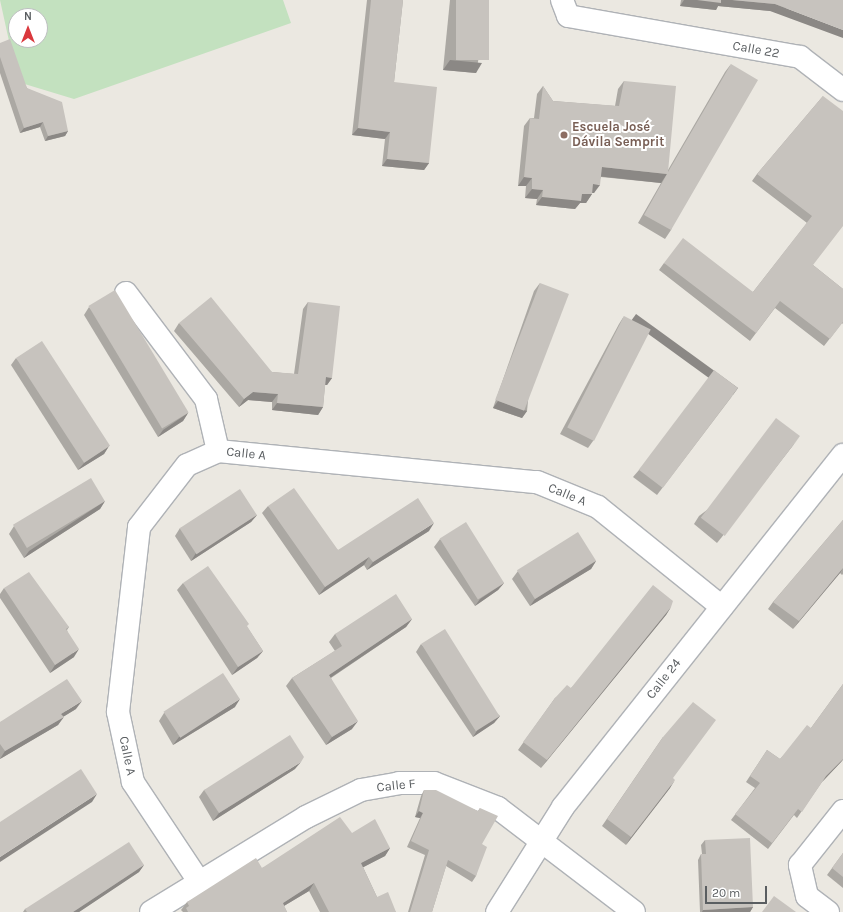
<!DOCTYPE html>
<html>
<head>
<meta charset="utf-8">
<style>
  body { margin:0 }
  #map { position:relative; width:843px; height:912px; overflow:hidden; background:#ebe8e1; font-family:Karla,sans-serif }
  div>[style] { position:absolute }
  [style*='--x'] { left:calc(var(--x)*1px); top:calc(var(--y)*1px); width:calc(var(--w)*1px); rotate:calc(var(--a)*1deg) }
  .green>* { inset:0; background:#c3e1bf }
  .roads { filter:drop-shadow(1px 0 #afb2b6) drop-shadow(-1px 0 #afb2b6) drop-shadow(0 1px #afb2b6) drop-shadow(0 -1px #afb2b6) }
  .minor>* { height:22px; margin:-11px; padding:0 11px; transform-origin:11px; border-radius:11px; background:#fff }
  .wall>* { inset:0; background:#aba8a3 }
  .shaded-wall>* { inset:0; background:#8b8885; transform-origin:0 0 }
  .building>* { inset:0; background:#c7c3be; transform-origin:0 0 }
  .dots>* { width:11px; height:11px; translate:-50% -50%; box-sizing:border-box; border:2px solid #fff; border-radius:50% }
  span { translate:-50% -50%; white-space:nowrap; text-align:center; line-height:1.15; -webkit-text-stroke:4px #fff; paint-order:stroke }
  .street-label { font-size:13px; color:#5a5e61 }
  .education-label { font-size:13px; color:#785e54; font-weight:700 }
  .left { translate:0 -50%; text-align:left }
  .north { position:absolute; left:8px; top:8px; width:40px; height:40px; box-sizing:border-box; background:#fff; border:1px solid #bdbfc0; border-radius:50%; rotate:0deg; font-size:11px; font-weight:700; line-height:16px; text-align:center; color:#5a5e61 }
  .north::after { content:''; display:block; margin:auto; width:14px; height:18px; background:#da383d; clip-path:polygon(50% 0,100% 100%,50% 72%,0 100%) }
  .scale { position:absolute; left:705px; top:886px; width:62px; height:18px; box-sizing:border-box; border:2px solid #5a5e61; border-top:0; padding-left:5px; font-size:12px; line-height:14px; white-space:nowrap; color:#5a5e61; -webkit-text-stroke:3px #fff; paint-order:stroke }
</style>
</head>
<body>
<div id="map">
  <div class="green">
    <div style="clip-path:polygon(evenodd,0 0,283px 0,291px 23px,74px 99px,18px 82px,0 0,16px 16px,40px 16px,40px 40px,16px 40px,16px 16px)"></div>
  </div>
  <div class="roads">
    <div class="minor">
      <div style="--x:562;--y:0;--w:17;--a:69"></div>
      <div style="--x:568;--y:16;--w:236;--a:10"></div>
      <div style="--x:800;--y:57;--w:54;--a:37.5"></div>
      <div style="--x:126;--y:293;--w:133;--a:53"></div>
      <div style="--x:206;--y:399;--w:53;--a:77"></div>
      <div style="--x:198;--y:880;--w:118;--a:-123.6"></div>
      <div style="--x:133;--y:782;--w:72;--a:-102.1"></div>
      <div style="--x:118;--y:712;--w:186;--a:-83.5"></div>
      <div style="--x:139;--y:527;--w:78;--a:-52.3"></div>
      <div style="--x:187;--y:465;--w:34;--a:-24"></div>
      <div style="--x:218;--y:451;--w:321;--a:5.6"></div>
      <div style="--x:537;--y:482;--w:66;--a:22.3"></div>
      <div style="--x:598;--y:507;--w:159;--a:38.9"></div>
      <div style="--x:151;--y:912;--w:182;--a:-31.5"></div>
      <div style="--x:306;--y:817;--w:61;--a:-26.1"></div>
      <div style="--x:361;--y:790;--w:39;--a:-10"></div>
      <div style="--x:399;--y:783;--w:35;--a:0"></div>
      <div style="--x:434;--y:783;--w:69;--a:21.3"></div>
      <div style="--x:498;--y:808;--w:171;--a:37.4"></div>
      <div style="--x:497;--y:912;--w:124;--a:-57.8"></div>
      <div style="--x:563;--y:807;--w:450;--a:-51.5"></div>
      <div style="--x:828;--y:912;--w:26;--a:-143"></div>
      <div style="--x:807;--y:896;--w:32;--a:-103"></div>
      <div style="--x:800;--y:865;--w:69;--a:-51.5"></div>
    </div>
  </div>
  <div class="wall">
    <div style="clip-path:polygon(367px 0,403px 0,394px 82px,429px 163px,424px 170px,382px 166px,385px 139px,352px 135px)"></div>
    <div style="clip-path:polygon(450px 0,489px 0,476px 73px,443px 70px)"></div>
    <div style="clip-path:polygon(677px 0,843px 0,770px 11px,718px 6px,716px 10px,680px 6px,681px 0)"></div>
    <div style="clip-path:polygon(0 43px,27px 88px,68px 131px,65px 136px,45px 141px,40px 127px,20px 133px,0 73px)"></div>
    <div style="clip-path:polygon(731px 64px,671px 230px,665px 239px,638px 223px,661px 183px,601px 177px,594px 193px,592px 193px,592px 194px,586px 203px,580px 203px,575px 209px,536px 205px,537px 199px,525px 198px,526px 186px,518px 186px,524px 126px,530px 118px,534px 118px,537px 94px,543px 86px,553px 101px,615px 106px,618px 89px,624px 81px,668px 170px,725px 72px)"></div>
    <div style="clip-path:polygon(823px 96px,813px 265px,843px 289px,843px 324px,842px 323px,824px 346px,775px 308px,750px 341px,659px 270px,664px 263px,753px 292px,807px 223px,752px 181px,757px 174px)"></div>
    <div style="clip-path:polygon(540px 283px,527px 411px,522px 418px,493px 408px,534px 291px)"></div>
    <div style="clip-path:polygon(308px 302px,332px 378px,327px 385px,325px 385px,323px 407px,318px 415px,272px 410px,272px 402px,248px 400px,239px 407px,174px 331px,179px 323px,272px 372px,294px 374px,303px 309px)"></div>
    <div style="clip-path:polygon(89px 307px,188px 413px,183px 421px,158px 437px,84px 315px)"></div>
    <div style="clip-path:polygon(624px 316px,593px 441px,588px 448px,560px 434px,619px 324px)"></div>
    <div style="clip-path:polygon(16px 358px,109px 446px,104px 454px,78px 470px,11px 365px)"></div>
    <div style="clip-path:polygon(733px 395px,657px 495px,633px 477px,639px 470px)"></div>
    <div style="clip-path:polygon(794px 444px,717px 543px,694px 524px,699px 516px)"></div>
    <div style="clip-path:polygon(105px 501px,100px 509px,24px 558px,9px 534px,14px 526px)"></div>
    <div style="clip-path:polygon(268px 506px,338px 550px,429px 531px,367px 570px,364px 565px,319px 595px,262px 513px)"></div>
    <div style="clip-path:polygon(257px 515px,251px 522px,191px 561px,175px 536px,180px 528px)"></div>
    <div style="clip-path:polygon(843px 520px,843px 574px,842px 575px,840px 573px,793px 629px,768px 609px,773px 602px)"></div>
    <div style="clip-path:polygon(440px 539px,504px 583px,498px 590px,475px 606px,434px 547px)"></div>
    <div style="clip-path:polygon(596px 561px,591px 569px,530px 606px,512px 579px,518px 571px)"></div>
    <div style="clip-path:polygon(183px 583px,247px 627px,263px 651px,257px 658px,232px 675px,177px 590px)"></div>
    <div style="clip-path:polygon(4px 588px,69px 627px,67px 630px,74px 657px,50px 673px,0 598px,0 594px)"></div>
    <div style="clip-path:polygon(671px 607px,666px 615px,541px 768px,518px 750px,555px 698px,571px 688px)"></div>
    <div style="clip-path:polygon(412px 619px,406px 627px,331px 678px,352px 729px,326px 745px,286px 686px,292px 678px,335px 651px,329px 642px,335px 634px)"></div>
    <div style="clip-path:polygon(421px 644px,500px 716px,494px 723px,473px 737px,416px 652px)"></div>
    <div style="clip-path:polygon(843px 684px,843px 760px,822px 782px,797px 818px,794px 815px,768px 849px,731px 820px,755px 788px,746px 782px,767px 750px,780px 759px,811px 728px)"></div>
    <div style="clip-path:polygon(235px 707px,173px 745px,159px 721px,164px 713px)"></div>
    <div style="clip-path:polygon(76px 709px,63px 717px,58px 725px,0 759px,0 722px)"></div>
    <div style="clip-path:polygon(663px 737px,673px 779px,670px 788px,626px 845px,602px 826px)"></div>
    <div style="clip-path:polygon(295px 769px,213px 821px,199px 797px,204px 790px)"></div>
    <div style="clip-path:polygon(424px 790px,478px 811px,480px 808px,482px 844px,476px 876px,472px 882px,446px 866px,432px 912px,408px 912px,425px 855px,407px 847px,420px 818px,415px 817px,421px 796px)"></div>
    <div style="clip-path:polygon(352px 833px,390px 848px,385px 856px,363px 867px,377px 897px,396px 912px,320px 912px,309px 891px,284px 906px,287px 912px,183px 912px,181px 910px,187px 902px,262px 868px)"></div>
    <div style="clip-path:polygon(705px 840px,753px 907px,750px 912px,700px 912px,698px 860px,701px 854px,702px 854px,701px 845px)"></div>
    <div style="clip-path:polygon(843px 853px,843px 888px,827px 875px)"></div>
    <div style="clip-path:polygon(144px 865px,139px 872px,79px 912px,23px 912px,25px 909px)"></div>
  </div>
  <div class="shaded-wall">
    <div style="clip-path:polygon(684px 0,732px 0,775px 4px,843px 30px,843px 38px,770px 11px,718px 6px,716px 10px,680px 6px)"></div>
    <div style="clip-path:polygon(450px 60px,482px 63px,476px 73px,443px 70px)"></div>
    <div style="clip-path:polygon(43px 122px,40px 127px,20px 133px,24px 128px)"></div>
    <div style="clip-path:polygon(358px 128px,390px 132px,385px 139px,352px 135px)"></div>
    <div style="clip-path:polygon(68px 131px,65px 136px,45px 141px,48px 136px)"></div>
    <div style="clip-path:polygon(387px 159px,429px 163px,424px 170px,382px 166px)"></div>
    <div style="clip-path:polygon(602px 167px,667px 174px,661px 183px,596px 176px)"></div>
    <div style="clip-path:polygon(524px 177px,532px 178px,526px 186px,518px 186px)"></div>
    <div style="clip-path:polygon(593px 184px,600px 185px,594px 193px,587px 193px)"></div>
    <div style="clip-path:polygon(532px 189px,543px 190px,537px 199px,525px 198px)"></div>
    <div style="clip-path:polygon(582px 194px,592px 194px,586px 203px,580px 203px,575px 209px,536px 205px,542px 197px)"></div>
    <div style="clip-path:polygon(326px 377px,332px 378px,327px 385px,320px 385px)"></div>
    <div style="left:738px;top:388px;width:9px;height:126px;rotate:126deg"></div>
    <div style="clip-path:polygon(253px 392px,278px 394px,272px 402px,248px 400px,239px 407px,244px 399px)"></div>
    <div style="clip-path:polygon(498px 401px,527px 411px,522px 418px,493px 408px)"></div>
    <div style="clip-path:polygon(277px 403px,323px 407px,318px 415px,272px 410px)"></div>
    <div style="clip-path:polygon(188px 413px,183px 421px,158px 437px,163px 430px)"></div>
    <div style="clip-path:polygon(800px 436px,794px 444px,717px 543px,723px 535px)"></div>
    <div style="clip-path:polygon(109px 446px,104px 454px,78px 470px,84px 463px)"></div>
    <div style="clip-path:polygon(105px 501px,100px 509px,24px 558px,29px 551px)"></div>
    <div style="clip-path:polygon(257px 515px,251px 522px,191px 561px,196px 553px)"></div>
    <div style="clip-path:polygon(434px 523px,429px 531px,367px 570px,373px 562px)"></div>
    <div style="clip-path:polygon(369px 557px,364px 565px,319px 595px,325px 587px)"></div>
    <div style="clip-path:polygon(596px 561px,591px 569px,530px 606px,535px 599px)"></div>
    <div style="clip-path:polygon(843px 568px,840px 573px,793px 629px,799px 621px)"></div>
    <div style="clip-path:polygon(504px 583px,498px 590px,475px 606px,480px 599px)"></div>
    <div style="clip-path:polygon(671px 607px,666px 615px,541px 768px,547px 760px)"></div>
    <div style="clip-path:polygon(412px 619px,406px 627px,324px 682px,329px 675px)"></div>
    <div style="clip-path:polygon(79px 649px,74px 657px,50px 673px,55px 665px)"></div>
    <div style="clip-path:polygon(263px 651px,257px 658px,232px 675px,238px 667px)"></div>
    <div style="clip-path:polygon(240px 699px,235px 707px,173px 745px,179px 737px)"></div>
    <div style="clip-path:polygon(82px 701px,76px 709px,56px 721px,61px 714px)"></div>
    <div style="clip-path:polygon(500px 716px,494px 723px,473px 737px,478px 729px)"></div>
    <div style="clip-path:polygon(64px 717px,58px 725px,0 759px,5px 751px)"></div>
    <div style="clip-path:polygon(358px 721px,352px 729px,326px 745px,332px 737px)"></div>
    <div style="clip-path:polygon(843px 759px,841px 762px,822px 782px,826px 776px)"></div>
    <div style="clip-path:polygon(301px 762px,295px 769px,213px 821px,219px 813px)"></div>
    <div style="clip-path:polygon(675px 780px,670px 788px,626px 845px,631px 837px)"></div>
    <div style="clip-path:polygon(97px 794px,92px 802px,0 862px,0 857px)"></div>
    <div style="clip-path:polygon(419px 811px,423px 813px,420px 818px,415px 817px)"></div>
    <div style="clip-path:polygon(390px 848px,385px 856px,356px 871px,361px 863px)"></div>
    <div style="clip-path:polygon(144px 865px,139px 872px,79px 912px,73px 912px)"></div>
    <div style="clip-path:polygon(314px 883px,309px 891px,277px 910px,283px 903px)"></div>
    <div style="clip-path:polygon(753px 907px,750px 912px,702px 912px,703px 910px)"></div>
  </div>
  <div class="building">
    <div style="clip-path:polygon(371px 0,403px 0,394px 82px,437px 87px,429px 163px,387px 159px,390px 132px,358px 128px)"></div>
    <div style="left:456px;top:0;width:33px;height:60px"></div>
    <div style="clip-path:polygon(697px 0,721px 0,721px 3px)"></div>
    <div style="clip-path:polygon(732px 0,843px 0,843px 30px,775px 4px)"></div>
    <div style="clip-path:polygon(10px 39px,27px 88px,62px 102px,68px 131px,48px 136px,43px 122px,24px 128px,0 57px,0 43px)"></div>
    <div style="clip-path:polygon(731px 64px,758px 80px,671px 230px,644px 215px,667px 174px,602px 167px,600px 185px,593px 184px,592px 194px,582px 194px,581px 201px,542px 197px,543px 190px,532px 189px,532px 178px,524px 177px,530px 118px,539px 119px,543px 86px,553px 101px,619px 106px,624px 81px,676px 86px,668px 172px)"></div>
    <div style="clip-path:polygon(823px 96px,843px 111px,843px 226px,813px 265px,843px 289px,843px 322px,830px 339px,780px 301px,756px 333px,664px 263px,683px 238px,753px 292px,812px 216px,757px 174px)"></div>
    <div style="left:540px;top:283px;width:31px;height:125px;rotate:21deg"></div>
    <div style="left:115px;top:290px;width:143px;height:31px;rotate:59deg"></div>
    <div style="clip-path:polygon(211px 297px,272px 372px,298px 374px,308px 302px,340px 306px,332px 378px,326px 377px,323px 407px,277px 403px,278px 394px,253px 392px,244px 399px,179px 323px)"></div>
    <div style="left:624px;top:316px;width:30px;height:125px;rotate:27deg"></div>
    <div style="left:42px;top:341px;width:125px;height:31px;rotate:57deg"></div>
    <div style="left:714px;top:370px;width:30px;height:125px;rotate:37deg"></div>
    <div style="left:776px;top:418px;width:30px;height:125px;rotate:37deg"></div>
    <div style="left:91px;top:478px;width:27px;height:91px;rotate:59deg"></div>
    <div style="clip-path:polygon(294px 488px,338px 550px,418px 498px,434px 523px,373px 562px,369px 557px,325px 587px,268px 506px)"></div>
    <div style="left:240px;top:489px;width:31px;height:72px;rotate:57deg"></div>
    <div style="clip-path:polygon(843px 520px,843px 568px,799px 621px,773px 602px)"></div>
    <div style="left:466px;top:522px;width:72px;height:31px;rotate:58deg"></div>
    <div style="left:578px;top:532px;width:34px;height:72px;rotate:58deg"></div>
    <div style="clip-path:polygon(208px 566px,249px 624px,247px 626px,263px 651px,238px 667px,183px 583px)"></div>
    <div style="clip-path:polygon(29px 572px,69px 627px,66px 629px,79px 649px,55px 665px,4px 588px)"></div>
    <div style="clip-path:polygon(653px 585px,673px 601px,671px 607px,547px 760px,523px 742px,555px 698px,567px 685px,571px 688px)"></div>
    <div style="clip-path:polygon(396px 594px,412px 619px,329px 675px,358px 721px,332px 737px,292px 678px,342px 646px,335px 634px)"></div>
    <div style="left:445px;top:629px;width:103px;height:28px;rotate:58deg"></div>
    <div style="left:223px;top:673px;width:31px;height:71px;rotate:57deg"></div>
    <div style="clip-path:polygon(67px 679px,82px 701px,61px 714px,64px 717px,5px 751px,0 744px,0 722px)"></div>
    <div style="clip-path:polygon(843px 684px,843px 759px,826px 776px,802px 812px,798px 809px,772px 843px,735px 814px,760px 783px,750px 776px,767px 750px,780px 759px,807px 725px,811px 728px)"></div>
    <div style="clip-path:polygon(693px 702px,716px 720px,673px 778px,675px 780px,631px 837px,607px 819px,663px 737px)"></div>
    <div style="clip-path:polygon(290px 735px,304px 757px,301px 762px,219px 813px,204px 790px)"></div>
    <div style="clip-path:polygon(81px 769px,97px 794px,0 857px,0 822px)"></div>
    <div style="clip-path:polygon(424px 790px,436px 790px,478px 811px,480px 808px,498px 816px,482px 844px,487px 847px,476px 876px,448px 860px,432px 912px,410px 912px,429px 850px,411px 841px,423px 813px,419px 811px)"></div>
    <div style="clip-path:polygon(340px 817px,352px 833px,375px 819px,390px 848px,361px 863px,377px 897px,388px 892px,396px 912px,329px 912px,314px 883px,283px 903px,287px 912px,188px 912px,186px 908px,189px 906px,187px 902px,256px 858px,262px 868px)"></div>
    <div style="clip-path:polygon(750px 838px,753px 907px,703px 910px,701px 854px,706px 854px,705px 840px)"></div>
    <div style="clip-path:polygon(129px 842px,144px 865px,73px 912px,27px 912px,25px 909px)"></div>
    <div style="clip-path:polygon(843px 853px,843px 877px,832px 868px)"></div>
    <div style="clip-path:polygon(774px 896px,796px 912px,762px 912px)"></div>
  </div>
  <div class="dots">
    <div style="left:564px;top:135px;background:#8d6e63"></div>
  </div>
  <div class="street-label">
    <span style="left:756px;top:50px;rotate:10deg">Calle 22</span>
    <span style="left:246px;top:454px;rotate:6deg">Calle A</span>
    <span style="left:567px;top:495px;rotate:22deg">Calle A</span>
    <span style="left:664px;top:679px;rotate:-52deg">Calle 24</span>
    <span style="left:127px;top:756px;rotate:78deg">Calle A</span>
    <span style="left:396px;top:786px;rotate:-6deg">Calle F</span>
  </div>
  <div class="education-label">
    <span class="left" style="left:572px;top:135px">Escuela José<br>Dávila Semprit</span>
  </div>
  <div class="north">N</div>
  <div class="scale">20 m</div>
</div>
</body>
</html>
